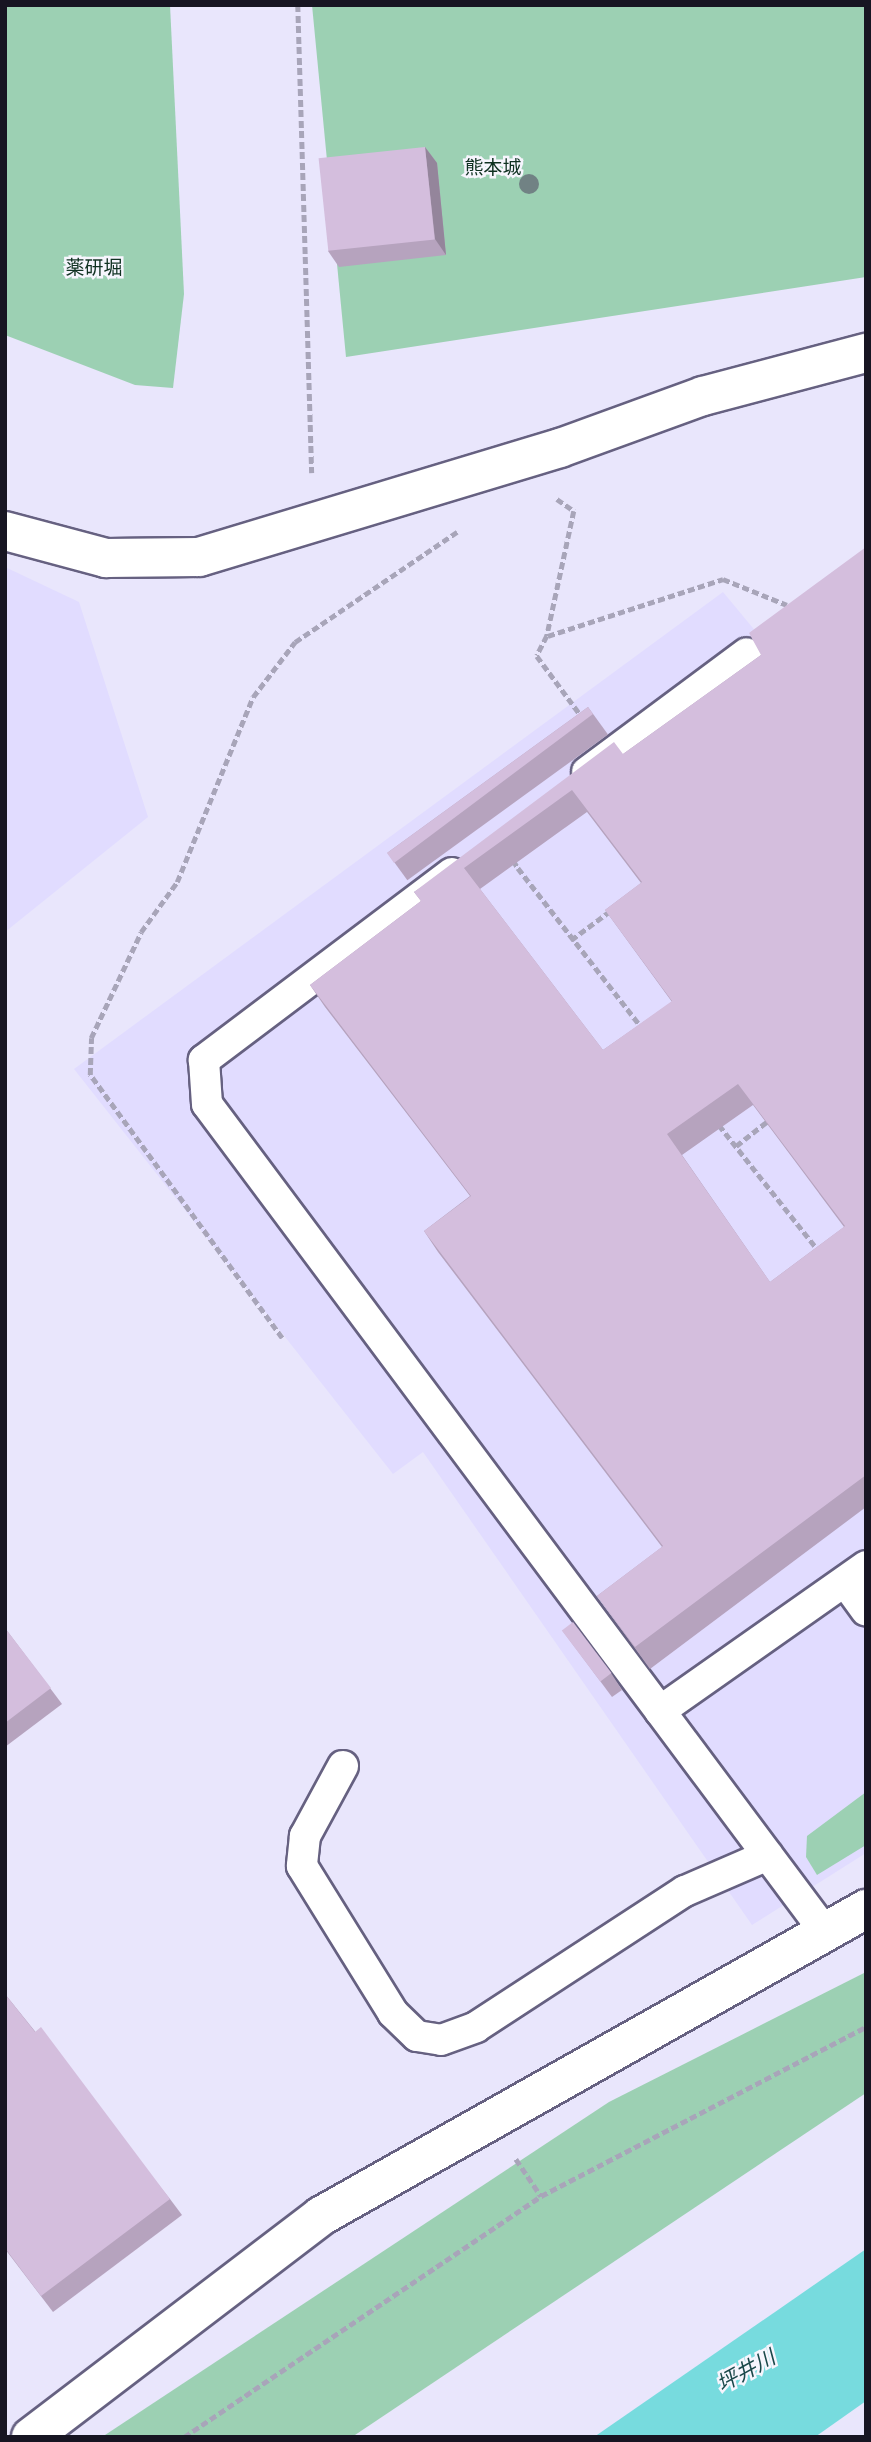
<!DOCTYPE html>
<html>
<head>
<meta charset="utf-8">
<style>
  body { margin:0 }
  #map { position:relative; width:871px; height:2442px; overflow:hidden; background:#e9e6fc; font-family:"Nunito Sans","Noto Sans JP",sans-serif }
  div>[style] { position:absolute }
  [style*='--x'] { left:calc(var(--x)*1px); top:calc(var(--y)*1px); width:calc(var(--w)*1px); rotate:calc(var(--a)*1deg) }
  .built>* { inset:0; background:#e1dcff }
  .green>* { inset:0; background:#9cd0b3 }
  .water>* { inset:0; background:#77dbde }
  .path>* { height:4.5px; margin-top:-2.25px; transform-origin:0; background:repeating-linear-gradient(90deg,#a8a5b9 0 7px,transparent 0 10.5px) }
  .roads { filter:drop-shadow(2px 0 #666181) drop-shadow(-2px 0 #666181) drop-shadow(0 2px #666181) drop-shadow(0 -2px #666181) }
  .lane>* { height:30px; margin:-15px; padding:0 15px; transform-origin:15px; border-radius:15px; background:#fff }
  .street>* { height:38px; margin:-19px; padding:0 19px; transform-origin:19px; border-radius:19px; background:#fff }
  .path-bridge>* { height:4.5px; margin-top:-2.25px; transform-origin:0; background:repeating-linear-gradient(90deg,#a8a5b9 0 7px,transparent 0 10.5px) }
  .trees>* { width:20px; height:20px; margin:-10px; border-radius:50%; background:#718284 }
  .wall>* { inset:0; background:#b6a3be; transform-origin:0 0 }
  .shaded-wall>* { inset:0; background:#94859b }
  .building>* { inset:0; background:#d4bedd; transform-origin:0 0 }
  span { translate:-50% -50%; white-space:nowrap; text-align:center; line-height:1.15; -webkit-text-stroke:5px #f6f5fd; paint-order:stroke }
  .park-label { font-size:19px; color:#0f3121 }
  .water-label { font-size:21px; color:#1a484a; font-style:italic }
  .frame { position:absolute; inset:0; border:7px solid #171522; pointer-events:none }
</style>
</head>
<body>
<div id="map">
  <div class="built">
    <div style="clip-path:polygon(5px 567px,79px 602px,148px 817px,5px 932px)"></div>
    <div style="clip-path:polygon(866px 570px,866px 1853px,752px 1925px,423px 1452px,393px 1474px,74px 1069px,723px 592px,762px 639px)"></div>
  </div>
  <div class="green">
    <div style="clip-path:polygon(5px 5px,170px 5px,184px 294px,173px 388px,135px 385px,5px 335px)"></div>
    <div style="clip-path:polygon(312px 5px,866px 5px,866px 277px,346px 357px)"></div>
    <div style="clip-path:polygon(866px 1792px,866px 1845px,817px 1875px,806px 1857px,807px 1836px)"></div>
    <div style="clip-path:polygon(866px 1972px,866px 2093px,352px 2437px,102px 2437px,609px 2102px)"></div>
  </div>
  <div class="water">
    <div style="clip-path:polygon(866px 2249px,866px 2401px,815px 2437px,594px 2437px)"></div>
  </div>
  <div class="path">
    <div style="--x:298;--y:5;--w:468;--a:88.3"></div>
    <div style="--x:557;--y:499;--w:21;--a:35"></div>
    <div style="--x:574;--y:511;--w:128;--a:102.2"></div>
    <div style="--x:547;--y:636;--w:22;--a:117"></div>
    <div style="--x:537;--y:656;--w:76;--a:53.6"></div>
    <div style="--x:548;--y:636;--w:184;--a:-18"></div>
    <div style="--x:723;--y:579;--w:69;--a:22.1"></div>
    <div style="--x:518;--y:868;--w:202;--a:52.2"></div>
    <div style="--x:571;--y:940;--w:49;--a:-36.6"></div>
    <div style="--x:719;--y:1125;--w:159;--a:51.6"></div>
    <div style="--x:736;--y:1146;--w:42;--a:-38.2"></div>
    <div style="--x:282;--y:1338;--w:326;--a:-126.1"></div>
    <div style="--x:90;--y:1075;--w:37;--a:-88"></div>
    <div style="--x:91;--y:1038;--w:117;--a:-64.7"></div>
    <div style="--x:141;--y:932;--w:62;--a:-54.2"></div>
    <div style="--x:177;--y:882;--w:200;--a:-67.7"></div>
    <div style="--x:253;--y:697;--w:69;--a:-52.6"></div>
    <div style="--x:295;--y:642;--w:196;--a:-34.2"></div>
    <div style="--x:516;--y:2159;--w:45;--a:56"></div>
    <div style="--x:184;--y:2437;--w:431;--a:-34"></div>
    <div style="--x:541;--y:2196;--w:366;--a:-27.5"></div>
  </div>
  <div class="roads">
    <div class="lane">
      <div style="--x:587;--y:772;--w:199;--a:-36.6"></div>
      <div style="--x:452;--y:873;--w:311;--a:143"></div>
      <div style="--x:204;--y:1060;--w:44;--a:86.1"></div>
      <div style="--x:207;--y:1104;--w:1033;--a:53.26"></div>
      <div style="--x:846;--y:1583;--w:34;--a:54"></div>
      <div style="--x:660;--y:1711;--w:252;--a:-35.1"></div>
      <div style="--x:343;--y:1766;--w:80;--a:118.5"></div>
      <div style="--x:305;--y:1836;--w:30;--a:96"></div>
      <div style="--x:302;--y:1866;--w:173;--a:58.2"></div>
      <div style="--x:393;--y:2013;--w:33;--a:44"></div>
      <div style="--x:417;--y:2036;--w:24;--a:9"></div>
      <div style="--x:441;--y:2040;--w:37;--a:-20"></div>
      <div style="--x:476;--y:2027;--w:249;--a:-33.1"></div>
      <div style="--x:685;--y:1891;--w:90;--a:-23.4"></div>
    </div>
    <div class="street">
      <div style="--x:5;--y:531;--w:105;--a:15"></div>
      <div style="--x:106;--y:558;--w:93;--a:-0.6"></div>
      <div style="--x:199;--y:557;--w:377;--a:-16.8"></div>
      <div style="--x:560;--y:448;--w:152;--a:-20"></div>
      <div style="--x:703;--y:396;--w:169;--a:-14.8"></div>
      <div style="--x:31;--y:2437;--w:365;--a:-37.3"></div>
      <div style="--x:321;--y:2216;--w:626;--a:-29.39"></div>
    </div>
  </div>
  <div class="path-bridge">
    <div style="--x:513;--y:860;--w:9;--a:58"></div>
  </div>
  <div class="trees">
    <div style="left:529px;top:184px"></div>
  </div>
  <div class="wall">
    <div style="clip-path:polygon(425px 147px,437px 163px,446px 255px,339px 267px,328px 251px)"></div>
    <div style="clip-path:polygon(evenodd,866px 547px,866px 1507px,650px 1669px,597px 1596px,662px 1547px,438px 1252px,424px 1231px,470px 1196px,325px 1007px,310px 985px,421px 901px,414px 892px,623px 754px,761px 655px,866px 547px,587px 812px,641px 883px,605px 910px,672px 1002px,603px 1050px,480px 889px,587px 812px,866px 547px,753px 1105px,844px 1227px,770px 1282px,682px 1155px,753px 1105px)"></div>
    <div style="left:588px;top:707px;width:34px;height:248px;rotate:54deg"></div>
    <div style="clip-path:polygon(5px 1628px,62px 1704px,5px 1747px)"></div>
    <div style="clip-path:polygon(562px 1630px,611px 1673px,622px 1690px,612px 1697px)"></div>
    <div style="clip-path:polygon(5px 1994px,170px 2199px,182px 2215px,53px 2312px,5px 2249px)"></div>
  </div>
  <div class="shaded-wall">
    <div style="clip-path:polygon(425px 147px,437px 163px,446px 255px,435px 239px)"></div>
  </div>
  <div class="building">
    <div style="left:425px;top:147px;width:93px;height:107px;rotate:84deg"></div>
    <div style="clip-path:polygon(evenodd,866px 547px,866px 1475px,635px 1647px,597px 1596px,663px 1546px,424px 1231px,471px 1196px,310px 985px,421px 901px,414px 892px,614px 742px,623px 754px,761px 655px,749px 633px,866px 547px,572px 790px,642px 882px,605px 910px,672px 1001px,603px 1050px,464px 868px,572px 790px,866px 547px,738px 1084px,845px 1226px,770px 1282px,667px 1134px,738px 1084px)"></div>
    <div style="clip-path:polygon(588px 707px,593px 714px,394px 863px,387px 853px)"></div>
    <div style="left:573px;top:1622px;width:64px;height:14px;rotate:53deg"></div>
    <div style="clip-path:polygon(5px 1628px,51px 1688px,5px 1723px)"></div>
    <div style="clip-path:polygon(5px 1994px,35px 2032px,41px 2027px,170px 2199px,41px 2296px,5px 2248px)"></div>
  </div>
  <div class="park-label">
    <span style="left:493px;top:169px">熊本城</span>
    <span style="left:94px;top:269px">薬研堀</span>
  </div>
  <div class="water-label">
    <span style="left:746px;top:2371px;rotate:-29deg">坪井川</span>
  </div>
  <div class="frame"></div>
</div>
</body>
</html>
